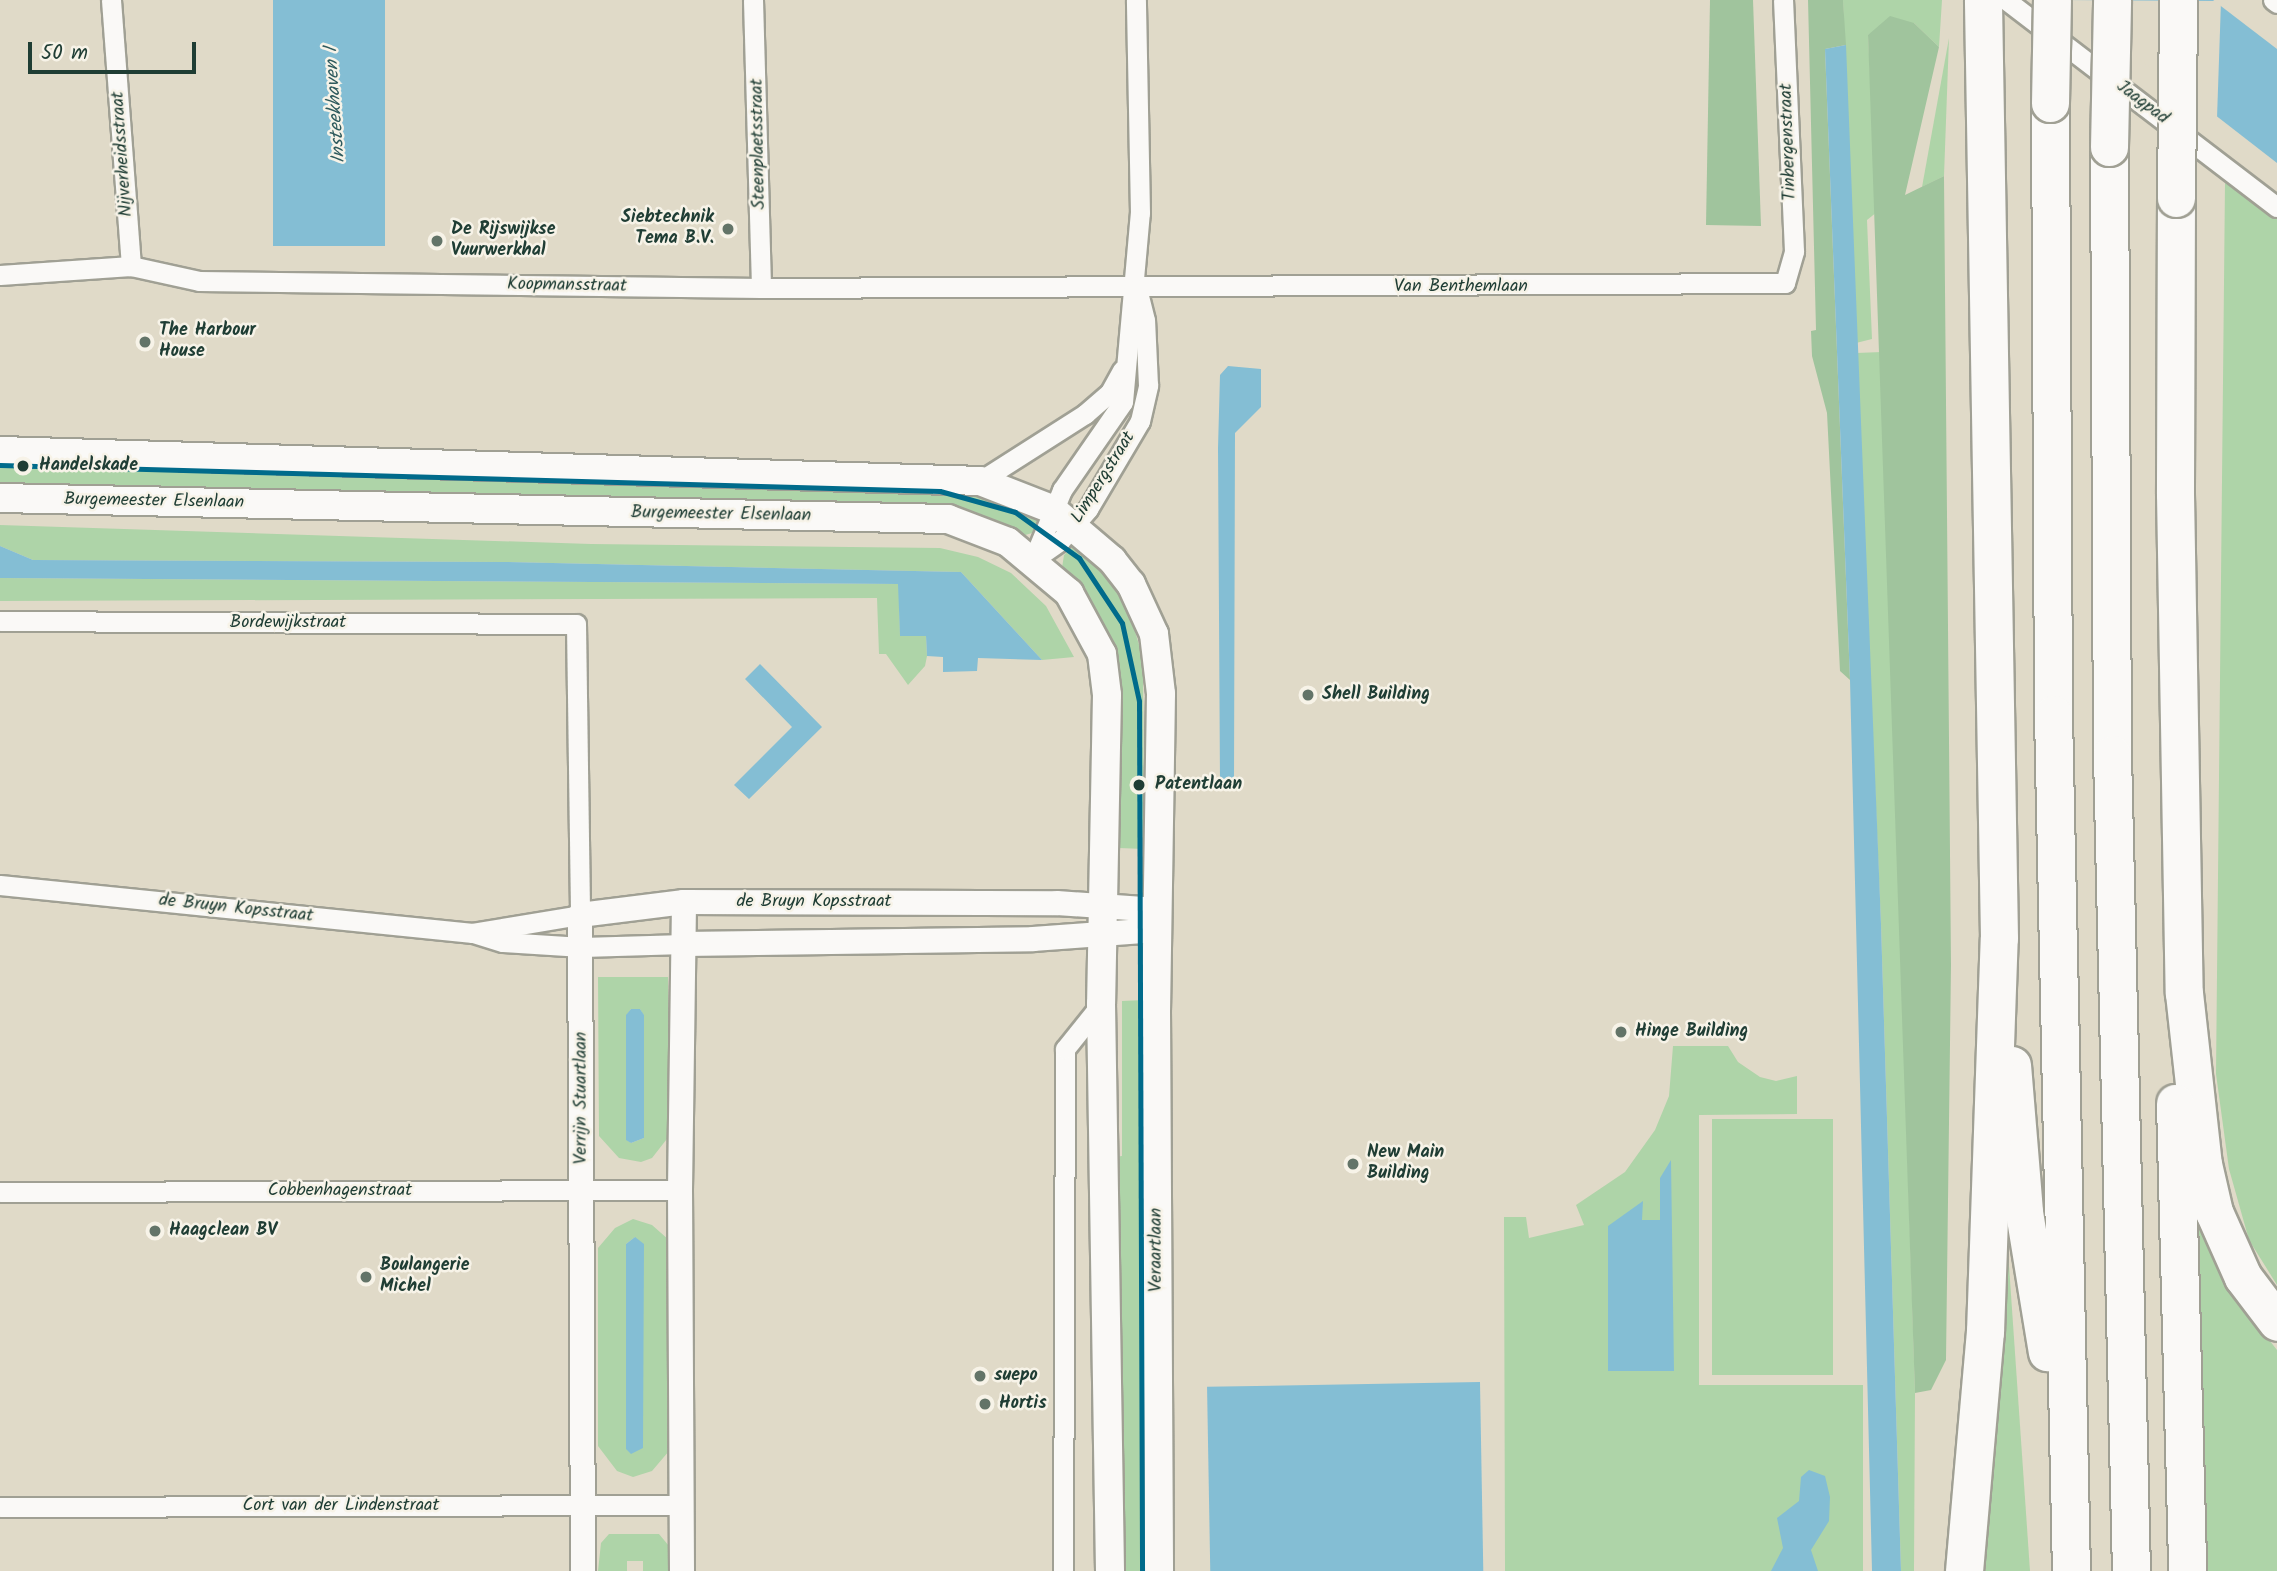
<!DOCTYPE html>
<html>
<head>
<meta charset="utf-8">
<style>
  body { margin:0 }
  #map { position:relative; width:2277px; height:1571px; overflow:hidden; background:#e0dac8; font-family:Kalam,sans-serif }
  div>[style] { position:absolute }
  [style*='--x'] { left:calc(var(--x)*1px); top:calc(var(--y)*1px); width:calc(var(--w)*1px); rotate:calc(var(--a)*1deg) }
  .green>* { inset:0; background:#aed4a8; transform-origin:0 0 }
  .forest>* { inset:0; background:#a0c49d }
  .water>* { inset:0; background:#84bed4; transform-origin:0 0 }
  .pier>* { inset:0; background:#e0dac8 }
  .roads { filter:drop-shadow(2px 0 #a0a094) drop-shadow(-2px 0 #a0a094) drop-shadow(0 2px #a0a094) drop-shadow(0 -2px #a0a094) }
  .minor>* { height:19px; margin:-9.5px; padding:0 9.5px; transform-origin:9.5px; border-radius:9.5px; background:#faf9f7 }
  .tertiary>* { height:24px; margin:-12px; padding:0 12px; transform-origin:12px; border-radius:12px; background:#faf9f7 }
  .secondary>* { height:28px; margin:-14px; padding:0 14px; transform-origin:14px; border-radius:14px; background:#faf9f7 }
  .motorway>* { height:37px; margin:-18.5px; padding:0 18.5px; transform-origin:18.5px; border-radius:18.5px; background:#faf9f7 }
  .bridges { filter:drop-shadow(2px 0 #a0a094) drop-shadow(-2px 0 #a0a094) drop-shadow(0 2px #a0a094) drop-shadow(0 -2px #a0a094) }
  .motorway-bridge>* { height:37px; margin:-18.5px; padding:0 18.5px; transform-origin:18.5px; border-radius:18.5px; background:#faf9f7 }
  .tram-1>* { height:5px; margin:-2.5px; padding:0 2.5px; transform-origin:2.5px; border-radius:2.5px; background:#006b8b }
  .dots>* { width:19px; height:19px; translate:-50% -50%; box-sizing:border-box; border:4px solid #f7f3e8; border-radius:50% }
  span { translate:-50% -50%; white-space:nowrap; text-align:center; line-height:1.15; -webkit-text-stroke:5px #f7f3e8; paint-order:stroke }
  .street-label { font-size:18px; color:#1f3d34 }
  .poi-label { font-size:18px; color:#1f3d34; font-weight:700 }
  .right { translate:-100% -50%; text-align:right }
  .left { translate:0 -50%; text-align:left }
  .stop-label { font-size:18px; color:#1f3d34; font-weight:700 }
  .water-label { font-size:19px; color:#2e5a5d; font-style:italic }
  .scale { position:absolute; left:28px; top:42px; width:168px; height:32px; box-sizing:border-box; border:4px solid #1f3d34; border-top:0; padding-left:9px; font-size:21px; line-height:24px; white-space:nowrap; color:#1f3d34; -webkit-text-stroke:5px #f7f3e8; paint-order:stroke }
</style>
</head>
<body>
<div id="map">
  <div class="green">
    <div style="clip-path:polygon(1843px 0,1942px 0,1939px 47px,1914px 23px,1868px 35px,1877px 212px,1867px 220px,1872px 339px,1856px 343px)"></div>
    <div style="clip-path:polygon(1949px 38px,1944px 176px,1922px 187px)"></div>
    <div style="clip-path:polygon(2229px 179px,2277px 214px,2277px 1285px,2249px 1240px,2229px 1169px,2216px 1074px,2225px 183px,2229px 185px)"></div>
    <div style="clip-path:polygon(1882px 352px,1915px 1393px,1914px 1571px,1901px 1571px,1881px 924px,1856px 353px)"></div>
    <div style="clip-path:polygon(0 461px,959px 486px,1038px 515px,1039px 521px,1032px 533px,1022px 536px,0 484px)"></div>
    <div style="clip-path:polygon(0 525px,591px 544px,940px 548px,978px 557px,1011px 573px,1046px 606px,1074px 657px,1042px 660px,961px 572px,505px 562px,33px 560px,0 546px)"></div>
    <div style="clip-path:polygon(1076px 544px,1083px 545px,1110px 580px,1131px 618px,1143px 658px,1144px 849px,1119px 848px,1117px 717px,1062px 568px,1064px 555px)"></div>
    <div style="clip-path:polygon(0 578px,899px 584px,900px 636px,926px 636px,927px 656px,925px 666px,908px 685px,886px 654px,879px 654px,877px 598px,0 601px)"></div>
    <div style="clip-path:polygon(evenodd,598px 977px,668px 977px,670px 1135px,652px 1158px,641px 1162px,619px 1158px,599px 1136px,598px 977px,631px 1009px,640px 1009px,644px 1016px,644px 1138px,631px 1143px,626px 1139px,626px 1016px,631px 1009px)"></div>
    <div style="clip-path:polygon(1145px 1000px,1145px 1571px,1121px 1571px,1120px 1257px,1114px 1157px,1122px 1156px,1122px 1001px)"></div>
    <div style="clip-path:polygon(1673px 1046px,1728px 1046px,1738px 1062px,1760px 1077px,1776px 1081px,1797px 1076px,1797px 1114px,1699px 1115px,1699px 1385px,1863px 1385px,1863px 1571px,1505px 1571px,1504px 1217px,1526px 1217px,1529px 1238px,1584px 1225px,1576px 1205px,1625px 1172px,1655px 1130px,1669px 1096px)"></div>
    <div style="left:1833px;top:1119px;width:256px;height:121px;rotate:90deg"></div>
    <div style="clip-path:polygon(2001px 1149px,2030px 1571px,1982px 1571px)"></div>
    <div style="clip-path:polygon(evenodd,633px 1219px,652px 1225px,669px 1240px,669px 1451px,652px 1471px,633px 1477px,617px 1471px,598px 1446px,598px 1248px,615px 1228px,633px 1219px,635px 1237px,626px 1448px,626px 1244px,635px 1237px)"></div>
    <div style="clip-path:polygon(2202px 1227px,2236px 1298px,2277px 1350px,2277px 1571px,2201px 1571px,2193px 1232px)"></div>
    <div style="clip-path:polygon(609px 1534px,659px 1534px,669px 1546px,672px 1571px,643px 1571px,643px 1561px,627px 1561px,627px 1571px,598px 1571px,601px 1543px)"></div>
  </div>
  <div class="forest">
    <div style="clip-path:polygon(1710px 0,1753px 0,1761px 226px,1706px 225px)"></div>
    <div style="clip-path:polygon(1808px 0,1843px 0,1846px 45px,1825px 49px,1850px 680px,1840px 671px,1827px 413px,1812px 356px,1811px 331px,1816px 330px)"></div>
    <div style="clip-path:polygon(1890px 16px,1914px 23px,1939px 47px,1905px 195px,1944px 176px,1951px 965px,1946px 1360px,1931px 1390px,1915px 1393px,1868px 35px)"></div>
  </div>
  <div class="water">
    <div style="left:273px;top:0;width:112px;height:246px"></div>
    <div style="clip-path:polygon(2067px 0,2213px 0,2277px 49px,2277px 163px)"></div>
    <div style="clip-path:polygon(1846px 45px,1881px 924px,1901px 1571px,1872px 1571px,1850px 680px,1825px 49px)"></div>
    <div style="clip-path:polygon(1228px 366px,1261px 369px,1261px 407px,1235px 433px,1234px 784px,1220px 784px,1218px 448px,1220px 375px)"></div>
    <div style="clip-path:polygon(0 546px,33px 560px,505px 562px,961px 572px,1042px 660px,978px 658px,977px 671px,943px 672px,943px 657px,927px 656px,926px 636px,900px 636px,898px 584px,0 578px)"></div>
    <div style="clip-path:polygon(760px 664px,822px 727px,749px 799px,734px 785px,792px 727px,745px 679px)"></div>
    <div style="clip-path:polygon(631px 1009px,640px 1009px,644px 1015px,644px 1138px,631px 1143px,626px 1140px,626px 1015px)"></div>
    <div style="clip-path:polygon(1671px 1160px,1674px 1371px,1608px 1371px,1608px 1226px,1643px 1201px,1642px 1220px,1660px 1220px,1660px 1178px)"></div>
    <div style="clip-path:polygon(635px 1237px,644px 1244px,643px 1448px,631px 1454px,626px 1449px,626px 1244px)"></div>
    <div style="left:1480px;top:1382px;width:189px;height:273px;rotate:89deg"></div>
    <div style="clip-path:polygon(1809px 1470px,1825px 1476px,1830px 1497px,1829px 1521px,1811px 1550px,1818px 1571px,1771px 1571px,1783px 1548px,1777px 1518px,1799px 1501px,1801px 1477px)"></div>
  </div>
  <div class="pier">
    <div style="clip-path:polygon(2063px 0,2221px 1px,2217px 118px,2065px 3px)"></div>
  </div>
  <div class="roads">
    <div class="minor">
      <div style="--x:111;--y:0;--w:267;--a:85.7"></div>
      <div style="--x:753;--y:0;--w:288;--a:88.4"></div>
      <div style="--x:2006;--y:0;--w:341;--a:37.4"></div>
      <div style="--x:2273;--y:0;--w:5;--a:37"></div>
      <div style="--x:0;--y:275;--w:131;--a:-3.9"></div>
      <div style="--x:131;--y:266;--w:70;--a:12.4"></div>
      <div style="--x:199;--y:281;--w:562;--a:0.71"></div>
      <div style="--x:761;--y:288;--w:1024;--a:-0.28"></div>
      <div style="--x:1785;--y:283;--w:33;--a:-74"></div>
      <div style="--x:1794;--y:251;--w:251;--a:-92.5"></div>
      <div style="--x:980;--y:481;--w:125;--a:-32.5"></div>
      <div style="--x:1085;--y:414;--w:33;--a:-41"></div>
      <div style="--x:1110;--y:392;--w:25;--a:-61"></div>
      <div style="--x:1033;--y:560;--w:76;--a:-67.5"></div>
      <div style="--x:1062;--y:490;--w:107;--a:-55.3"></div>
      <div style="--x:1123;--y:402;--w:190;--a:-84.9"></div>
      <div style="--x:1140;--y:213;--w:213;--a:-91.1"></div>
      <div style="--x:1033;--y:560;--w:33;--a:-35"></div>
      <div style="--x:1060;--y:541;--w:43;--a:-48.8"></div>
      <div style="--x:1088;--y:509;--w:102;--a:-59.4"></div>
      <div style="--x:1140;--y:421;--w:37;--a:-77"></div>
      <div style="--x:1148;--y:385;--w:65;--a:-92.6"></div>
      <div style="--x:1145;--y:320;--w:32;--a:-104"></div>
      <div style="--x:0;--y:621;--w:576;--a:0.3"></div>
      <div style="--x:576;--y:624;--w:291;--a:89.2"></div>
      <div style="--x:580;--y:915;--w:109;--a:170.5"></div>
      <div style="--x:0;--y:885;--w:475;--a:5.8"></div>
      <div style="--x:473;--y:933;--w:31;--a:17"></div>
      <div style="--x:503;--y:942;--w:79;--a:3.6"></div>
      <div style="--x:582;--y:947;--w:102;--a:-1.7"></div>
      <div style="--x:0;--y:1192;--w:680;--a:-0.17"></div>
      <div style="--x:0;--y:1507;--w:681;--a:-0.17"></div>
      <div style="--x:1063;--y:1571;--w:522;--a:-89.78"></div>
      <div style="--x:1065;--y:1049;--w:58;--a:-51.3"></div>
    </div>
    <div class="tertiary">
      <div style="--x:684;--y:944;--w:349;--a:-0.8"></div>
      <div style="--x:1033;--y:939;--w:124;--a:-4.2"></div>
      <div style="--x:583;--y:1571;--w:656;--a:-90.26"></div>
      <div style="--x:580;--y:915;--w:105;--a:-7.1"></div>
      <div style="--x:684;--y:902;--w:373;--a:0.2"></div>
      <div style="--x:1057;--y:903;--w:101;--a:4"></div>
      <div style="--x:682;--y:1571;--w:381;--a:-90.3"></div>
      <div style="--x:680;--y:1190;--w:288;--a:-89.2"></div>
    </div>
    <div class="secondary">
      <div style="--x:0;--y:451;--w:980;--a:1.75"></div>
      <div style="--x:980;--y:481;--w:77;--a:21.3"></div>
      <div style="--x:1052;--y:509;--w:79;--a:40.4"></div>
      <div style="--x:1112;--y:560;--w:31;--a:52"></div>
      <div style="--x:1131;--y:584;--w:55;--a:65.3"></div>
      <div style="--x:1154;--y:634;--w:60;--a:83.3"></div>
      <div style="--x:1161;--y:694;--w:316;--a:90.9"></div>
      <div style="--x:1156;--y:1010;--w:561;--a:89.69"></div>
      <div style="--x:0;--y:498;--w:948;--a:1.27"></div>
      <div style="--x:948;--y:519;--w:64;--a:21"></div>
      <div style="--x:1008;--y:542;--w:80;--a:39.9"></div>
      <div style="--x:1069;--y:593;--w:69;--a:61.6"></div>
      <div style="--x:1102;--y:654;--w:41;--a:83"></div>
      <div style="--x:1107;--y:695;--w:309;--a:91.1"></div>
      <div style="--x:1101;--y:1004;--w:567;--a:89.09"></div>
    </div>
    <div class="motorway">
      <div style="--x:2050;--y:103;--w:611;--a:89.72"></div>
      <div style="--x:2053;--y:714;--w:857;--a:88.8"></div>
      <div style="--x:2109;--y:147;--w:607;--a:89.72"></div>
      <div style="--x:2112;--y:754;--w:817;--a:88.67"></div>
      <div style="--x:2176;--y:198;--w:296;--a:90.2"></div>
      <div style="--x:2175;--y:494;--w:499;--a:89"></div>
      <div style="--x:2184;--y:993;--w:172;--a:83.7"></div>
      <div style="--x:2203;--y:1164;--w:49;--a:77.1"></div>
      <div style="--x:2214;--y:1212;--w:71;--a:66"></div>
      <div style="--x:2243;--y:1277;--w:56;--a:52.9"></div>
      <div style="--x:2012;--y:1065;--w:147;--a:85.3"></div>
      <div style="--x:2024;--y:1212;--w:142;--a:80.7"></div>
      <div style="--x:2175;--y:1103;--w:468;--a:88.5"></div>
      <div style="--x:1964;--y:1571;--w:240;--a:-85"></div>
      <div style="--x:1985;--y:1332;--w:394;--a:-88"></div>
      <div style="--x:1999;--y:938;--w:938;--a:-90.98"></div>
    </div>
  </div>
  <div class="bridges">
    <div class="motorway-bridge">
      <div style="--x:2050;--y:103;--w:103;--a:-88.9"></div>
      <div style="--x:2109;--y:147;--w:147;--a:-88.8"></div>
      <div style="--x:2176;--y:198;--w:198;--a:-89.4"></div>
    </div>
  </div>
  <div class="tram-1">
    <div style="--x:0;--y:465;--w:940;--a:1.58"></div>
    <div style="--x:940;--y:491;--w:78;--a:15.6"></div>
    <div style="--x:1015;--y:512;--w:79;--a:35.7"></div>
    <div style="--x:1079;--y:558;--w:78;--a:56.5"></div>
    <div style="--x:1122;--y:623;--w:80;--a:77.7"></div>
    <div style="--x:1139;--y:701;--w:870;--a:89.8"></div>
  </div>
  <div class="dots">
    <div style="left:728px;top:229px;background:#637468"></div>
    <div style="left:437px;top:241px;background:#637468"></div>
    <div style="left:145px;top:342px;background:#637468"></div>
    <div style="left:23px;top:466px;background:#1f3d34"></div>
    <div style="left:1308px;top:695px;background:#637468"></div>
    <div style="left:1139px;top:785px;background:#1f3d34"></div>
    <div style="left:1621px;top:1032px;background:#637468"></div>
    <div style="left:1353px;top:1164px;background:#637468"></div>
    <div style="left:155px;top:1231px;background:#637468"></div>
    <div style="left:366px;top:1277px;background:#637468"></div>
    <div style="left:980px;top:1376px;background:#637468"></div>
    <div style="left:985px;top:1404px;background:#637468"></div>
  </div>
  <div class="street-label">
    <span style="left:2142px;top:103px;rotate:37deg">Jaagpad</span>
    <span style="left:1789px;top:142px;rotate:-92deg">Tinbergenstraat</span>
    <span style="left:759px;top:144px;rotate:-91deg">Steenplaetsstraat</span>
    <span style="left:123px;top:154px;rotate:-94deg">Nijverheidsstraat</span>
    <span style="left:567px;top:286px;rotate:1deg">Koopmansstraat</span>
    <span style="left:1461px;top:287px">Van Benthemlaan</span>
    <span style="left:1104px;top:478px;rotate:-58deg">Limpergstraat</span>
    <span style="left:154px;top:502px;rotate:1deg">Burgemeester Elsenlaan</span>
    <span style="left:721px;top:515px;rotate:1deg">Burgemeester Elsenlaan</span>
    <span style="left:288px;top:623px">Bordewijkstraat</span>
    <span style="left:814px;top:902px">de Bruyn Kopsstraat</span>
    <span style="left:236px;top:909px;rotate:6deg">de Bruyn Kopsstraat</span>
    <span style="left:582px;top:1098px;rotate:-90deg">Verrijn Stuartlaan</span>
    <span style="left:340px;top:1191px">Cobbenhagenstraat</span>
    <span style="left:1157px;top:1250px;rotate:-90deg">Veraartlaan</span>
    <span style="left:341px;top:1506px">Cort van der Lindenstraat</span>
  </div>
  <div class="poi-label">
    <span class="right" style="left:714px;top:229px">Siebtechnik<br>Tema B.V.</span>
    <span class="left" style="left:451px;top:241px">De Rijswijkse<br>Vuurwerkhal</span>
    <span class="left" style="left:159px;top:342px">The Harbour<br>House</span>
    <span class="left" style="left:1322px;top:695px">Shell Building</span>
    <span class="left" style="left:1635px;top:1032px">Hinge Building</span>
    <span class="left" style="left:1367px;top:1164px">New Main<br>Building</span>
    <span class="left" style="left:169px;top:1231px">Haagclean BV</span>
    <span class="left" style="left:380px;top:1277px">Boulangerie<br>Michel</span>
    <span class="left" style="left:994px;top:1376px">suepo</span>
    <span class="left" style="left:999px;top:1404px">Hortis</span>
  </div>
  <div class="stop-label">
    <span class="left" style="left:39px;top:466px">Handelskade</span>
    <span class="left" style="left:1155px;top:785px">Patentlaan</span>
  </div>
  <div class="water-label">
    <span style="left:336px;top:105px;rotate:-94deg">Insteekhaven 1</span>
  </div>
  <div class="scale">50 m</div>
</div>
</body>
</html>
